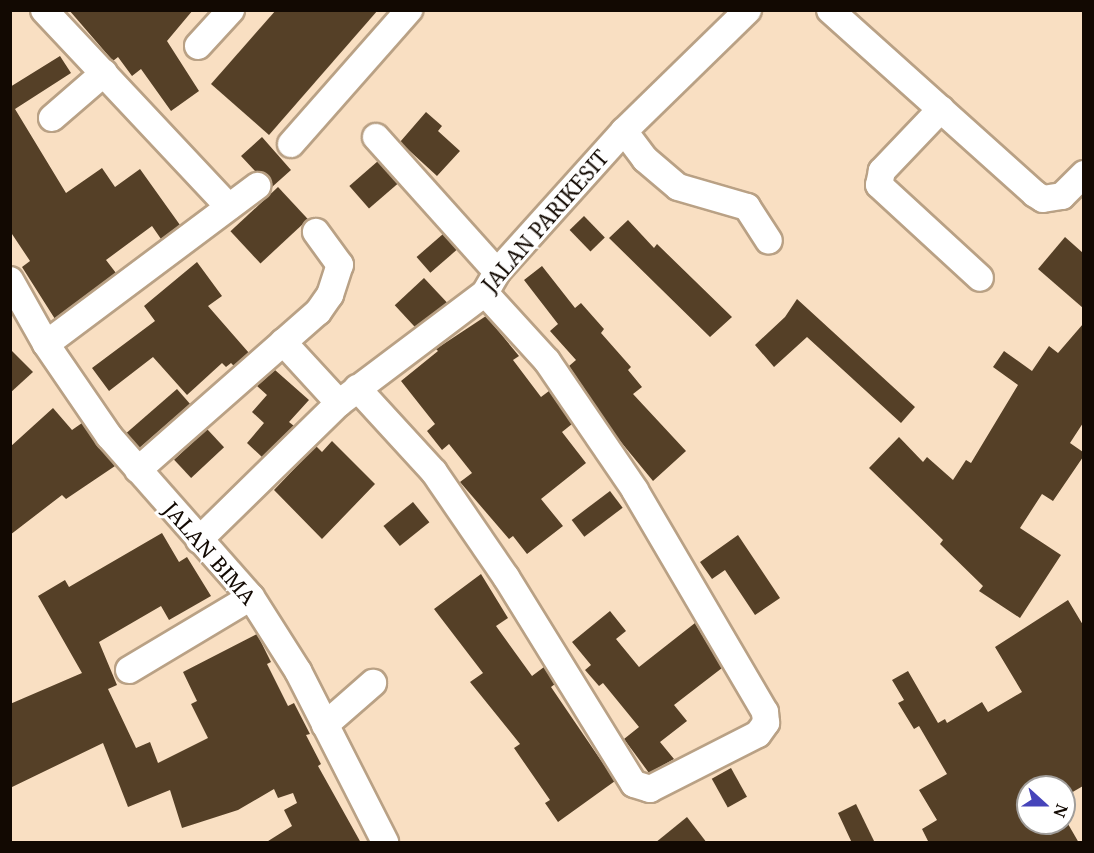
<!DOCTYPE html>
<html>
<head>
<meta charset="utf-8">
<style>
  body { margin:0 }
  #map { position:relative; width:1094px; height:853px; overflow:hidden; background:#f9dfc2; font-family:"Noto Serif",serif }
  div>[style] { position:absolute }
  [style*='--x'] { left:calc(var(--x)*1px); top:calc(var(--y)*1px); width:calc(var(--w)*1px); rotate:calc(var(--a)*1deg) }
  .building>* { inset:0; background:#554027; transform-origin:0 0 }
  .roads { filter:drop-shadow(2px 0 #b9a185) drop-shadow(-2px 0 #b9a185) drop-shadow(0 2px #b9a185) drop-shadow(0 -2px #b9a185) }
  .street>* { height:26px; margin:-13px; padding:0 13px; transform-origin:13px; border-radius:13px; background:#fff }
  span { translate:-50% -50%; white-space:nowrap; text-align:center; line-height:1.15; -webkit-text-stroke:6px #fff; paint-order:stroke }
  .street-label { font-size:21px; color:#120902 }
  .frame { position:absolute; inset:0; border:12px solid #120902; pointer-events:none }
  .north { position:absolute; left:1016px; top:775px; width:60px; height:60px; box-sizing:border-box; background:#fff; border:2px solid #a09d9a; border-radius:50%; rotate:111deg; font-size:16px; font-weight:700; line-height:24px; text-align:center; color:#120902 }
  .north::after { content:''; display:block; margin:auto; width:21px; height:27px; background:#4644ba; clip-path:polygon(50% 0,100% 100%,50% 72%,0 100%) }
</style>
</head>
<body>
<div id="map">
  <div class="building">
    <div style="clip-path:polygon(69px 10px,193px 10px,167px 41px,199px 91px,171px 111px,141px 69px,132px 76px,118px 57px,113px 61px)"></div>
    <div style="clip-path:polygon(276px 10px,378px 10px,269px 135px,211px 84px)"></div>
    <div style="clip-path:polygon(60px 56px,71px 73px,15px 109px,66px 193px,102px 168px,115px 187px,140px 169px,180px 225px,161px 239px,152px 226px,106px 260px,116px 273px,55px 319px,22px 267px,30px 261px,10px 231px,10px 87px)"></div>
    <div style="clip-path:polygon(426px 112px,442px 126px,438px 131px,460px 151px,437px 176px,400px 142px)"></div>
    <div style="clip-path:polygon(262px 137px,291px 170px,272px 187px,269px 177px,255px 171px,241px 156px)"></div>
    <div style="left:378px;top:161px;width:30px;height:38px;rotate:49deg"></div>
    <div style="left:278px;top:187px;width:44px;height:65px;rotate:47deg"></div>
    <div style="left:584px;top:216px;width:30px;height:20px;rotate:46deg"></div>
    <div style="clip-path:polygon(628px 220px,654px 248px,657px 244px,732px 317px,710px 337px,609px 238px)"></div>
    <div style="left:443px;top:234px;width:21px;height:35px;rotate:49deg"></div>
    <div style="clip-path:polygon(1065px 237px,1083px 253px,1083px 308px,1038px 269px)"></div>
    <div style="clip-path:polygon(197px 262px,222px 296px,208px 306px,249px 353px,234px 366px,231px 363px,226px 367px,222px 363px,187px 395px,153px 357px,109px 391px,92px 368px,155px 321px,144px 306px)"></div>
    <div style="clip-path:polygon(542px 266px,575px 308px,581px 303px,604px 329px,601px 333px,631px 367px,628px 370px,642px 387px,633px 394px,686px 451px,653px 481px,616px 436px,569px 366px,576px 360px,550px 331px,558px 324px,524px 280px)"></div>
    <div style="left:424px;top:278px;width:34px;height:40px;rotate:47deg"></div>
    <div style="clip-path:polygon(797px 299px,915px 407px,901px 423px,807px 337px,774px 367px,755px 345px,785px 317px)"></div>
    <div style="clip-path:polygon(486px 316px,519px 356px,513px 360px,541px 397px,549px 391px,572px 424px,562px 432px,586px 463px,541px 499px,563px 526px,527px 554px,513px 536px,509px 539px,460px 482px,472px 473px,449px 444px,442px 450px,427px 431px,435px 424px,401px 381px,438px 351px,436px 349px)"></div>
    <div style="clip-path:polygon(1083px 324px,1083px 423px,1070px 443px,1083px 452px,1083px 457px,1053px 501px,1042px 494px,1020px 528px,1061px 555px,1020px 618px,979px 591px,983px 586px,940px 544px,943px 540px,869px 468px,899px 437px,923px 462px,927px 457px,953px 480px,966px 460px,971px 463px,1018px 385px,993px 367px,1004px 351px,1032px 371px,1049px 346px,1058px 353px)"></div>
    <div style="clip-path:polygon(10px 349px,33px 372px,10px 393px)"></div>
    <div style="clip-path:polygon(275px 370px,309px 400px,289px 422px,294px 426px,262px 457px,247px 443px,264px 423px,252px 412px,267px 395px,257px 386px)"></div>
    <div style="left:177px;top:389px;width:20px;height:67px;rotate:49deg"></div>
    <div style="clip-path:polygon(53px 408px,72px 430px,82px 423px,115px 466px,66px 499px,62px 495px,10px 535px,10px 447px)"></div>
    <div style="left:207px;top:429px;width:25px;height:45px;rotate:47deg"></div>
    <div style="clip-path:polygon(332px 441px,375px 484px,322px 539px,274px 490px,316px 446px,322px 452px)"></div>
    <div style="left:610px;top:491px;width:21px;height:48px;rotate:53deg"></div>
    <div style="left:413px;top:502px;width:26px;height:38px;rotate:51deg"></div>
    <div style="clip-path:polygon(162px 533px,179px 562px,187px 557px,211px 596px,169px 620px,161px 606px,99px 642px,117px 685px,108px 689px,136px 748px,150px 742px,158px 763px,208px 738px,191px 704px,197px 701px,183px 672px,257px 634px,271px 662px,267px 664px,288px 706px,294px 703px,310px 734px,306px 735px,321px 764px,318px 766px,361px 843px,265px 843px,292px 826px,284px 810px,297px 803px,293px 793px,278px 798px,274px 789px,238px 810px,182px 828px,170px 790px,128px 807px,103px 743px,10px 788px,10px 704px,82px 673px,38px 596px,65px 580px,69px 587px)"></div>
    <div style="clip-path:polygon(738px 535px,780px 598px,755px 615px,725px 570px,712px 579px,700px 562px)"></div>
    <div style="clip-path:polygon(481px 574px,508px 618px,496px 626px,532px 676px,544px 667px,555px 684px,551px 687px,615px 781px,558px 822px,545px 803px,550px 800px,514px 748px,520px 744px,470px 682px,483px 673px,434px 609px)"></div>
    <div style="clip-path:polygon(1068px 600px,1083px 625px,1083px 786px,1064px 797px,1064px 787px,1028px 787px,1028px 823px,1064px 823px,1064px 817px,1079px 843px,929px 843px,922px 829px,937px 820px,919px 790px,947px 774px,919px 726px,914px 729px,898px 703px,904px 700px,892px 680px,908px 671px,938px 723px,945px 719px,947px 723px,982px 702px,988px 712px,1022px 692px,995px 647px)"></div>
    <div style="clip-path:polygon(610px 611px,626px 631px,616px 639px,639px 667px,695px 623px,722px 668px,674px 705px,687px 721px,660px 742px,674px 759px,649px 773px,624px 739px,639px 727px,603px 683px,599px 686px,585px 670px,591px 665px,572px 642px)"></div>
    <div style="left:731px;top:768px;width:33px;height:22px;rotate:61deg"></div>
    <div style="clip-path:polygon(856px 804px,875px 843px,852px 843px,838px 813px)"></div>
    <div style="clip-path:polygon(687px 817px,707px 843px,655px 843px)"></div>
  </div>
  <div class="roads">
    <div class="street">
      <div style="--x:44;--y:10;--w:270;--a:46.8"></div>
      <div style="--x:830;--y:10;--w:275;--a:41.9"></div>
      <div style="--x:1035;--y:194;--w:9;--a:32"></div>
      <div style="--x:1043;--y:199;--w:19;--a:-9"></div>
      <div style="--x:1062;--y:196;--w:31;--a:-45"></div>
      <div style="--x:198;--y:46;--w:49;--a:-47.5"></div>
      <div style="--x:941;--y:109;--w:86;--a:133.6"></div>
      <div style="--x:882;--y:171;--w:14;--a:102"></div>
      <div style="--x:879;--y:185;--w:137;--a:42.6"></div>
      <div style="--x:52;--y:118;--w:69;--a:-40.9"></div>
      <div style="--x:624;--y:131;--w:35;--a:53"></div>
      <div style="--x:645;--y:159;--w:43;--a:40.3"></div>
      <div style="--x:678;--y:187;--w:72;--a:16.2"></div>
      <div style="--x:747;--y:207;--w:40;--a:57.1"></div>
      <div style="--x:376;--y:137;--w:181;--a:48.1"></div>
      <div style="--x:291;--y:144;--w:179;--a:-48.6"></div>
      <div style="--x:10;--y:280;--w:73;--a:60.6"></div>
      <div style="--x:46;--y:344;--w:112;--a:55.6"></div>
      <div style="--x:109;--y:436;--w:215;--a:48.6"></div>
      <div style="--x:251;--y:597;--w:88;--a:57.6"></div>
      <div style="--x:298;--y:671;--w:192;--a:63"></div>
      <div style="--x:283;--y:342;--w:83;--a:47.4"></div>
      <div style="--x:46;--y:344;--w:264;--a:-36.8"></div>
      <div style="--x:357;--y:388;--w:114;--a:47.5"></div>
      <div style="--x:434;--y:472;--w:127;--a:55.6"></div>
      <div style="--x:506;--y:577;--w:243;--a:58.3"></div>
      <div style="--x:634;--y:784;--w:17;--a:17"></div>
      <div style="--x:650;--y:789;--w:121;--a:-27"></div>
      <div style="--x:758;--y:734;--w:14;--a:-54"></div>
      <div style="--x:766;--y:723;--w:11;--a:-95"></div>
      <div style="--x:765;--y:712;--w:257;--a:-120.4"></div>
      <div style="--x:635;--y:490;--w:156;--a:-124.3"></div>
      <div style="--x:547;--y:361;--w:92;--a:-132.4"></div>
      <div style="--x:138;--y:470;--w:240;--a:-41.3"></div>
      <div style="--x:318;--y:312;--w:21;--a:-55"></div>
      <div style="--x:330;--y:295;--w:32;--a:-72"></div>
      <div style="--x:340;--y:265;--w:41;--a:-126"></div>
      <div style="--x:199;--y:540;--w:196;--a:-44.4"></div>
      <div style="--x:339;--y:403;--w:183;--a:-37"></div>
      <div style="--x:485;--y:293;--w:24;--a:-60"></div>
      <div style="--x:497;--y:272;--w:190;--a:-48"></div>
      <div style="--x:624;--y:131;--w:173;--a:-44.3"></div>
      <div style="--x:129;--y:670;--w:142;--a:-30.9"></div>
      <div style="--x:325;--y:725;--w:64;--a:-41.2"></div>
    </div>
  </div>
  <div class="street-label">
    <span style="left:545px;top:221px;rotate:-49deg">JALAN PARIKESIT</span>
    <span style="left:210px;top:553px;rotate:49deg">JALAN BIMA</span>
  </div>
  <div class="frame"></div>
  <div class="north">N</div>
</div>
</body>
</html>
